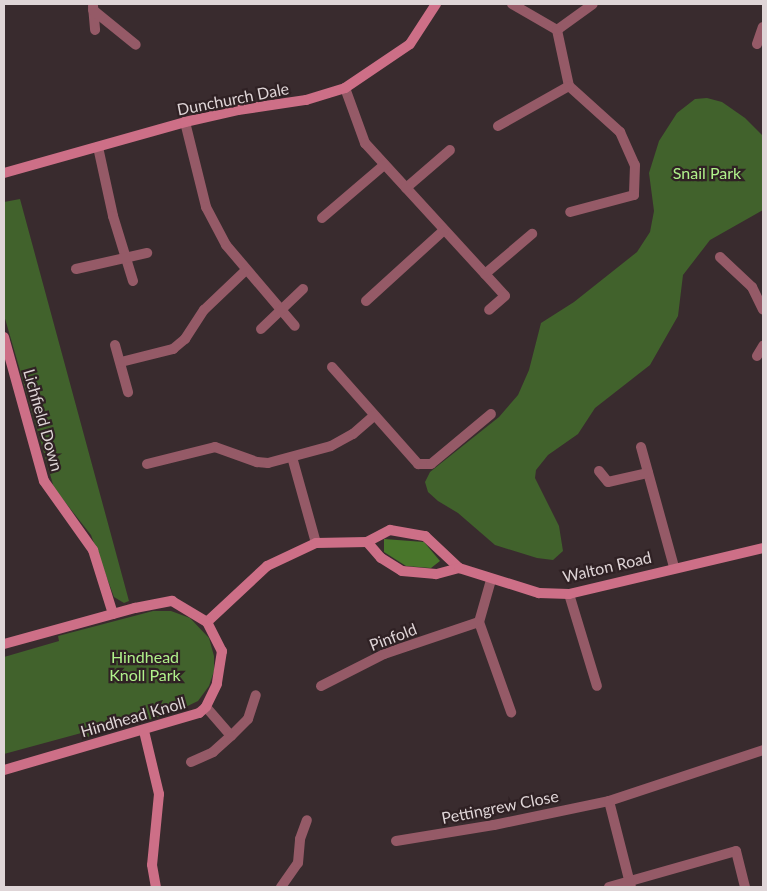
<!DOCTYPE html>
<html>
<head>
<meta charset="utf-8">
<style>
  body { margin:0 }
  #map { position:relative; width:767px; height:891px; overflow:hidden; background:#392b2e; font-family:Lato,sans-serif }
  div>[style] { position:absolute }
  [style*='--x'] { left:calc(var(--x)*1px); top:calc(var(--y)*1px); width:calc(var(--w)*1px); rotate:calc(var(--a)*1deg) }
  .green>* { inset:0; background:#41622c }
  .forest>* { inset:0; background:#49762b }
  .street>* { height:10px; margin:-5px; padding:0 5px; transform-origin:5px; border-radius:5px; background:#955a67 }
  .secondary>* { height:10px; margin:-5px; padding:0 5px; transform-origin:5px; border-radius:5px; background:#cd6f87 }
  span { translate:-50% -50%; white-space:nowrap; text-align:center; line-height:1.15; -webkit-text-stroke:4.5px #2f2124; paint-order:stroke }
  .street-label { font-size:16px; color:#dfd5d7 }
  .park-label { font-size:16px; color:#b0f18b }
  .frame { position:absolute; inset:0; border:5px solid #dfd5d7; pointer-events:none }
</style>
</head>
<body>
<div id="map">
  <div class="green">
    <div style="clip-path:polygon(707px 98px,722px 102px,745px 118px,763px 136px,763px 210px,710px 240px,683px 275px,678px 316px,650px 365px,595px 408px,578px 434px,548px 455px,536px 470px,535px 478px,559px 526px,563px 551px,553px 560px,537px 558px,495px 545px,458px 513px,438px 501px,428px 492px,425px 482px,430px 472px,499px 417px,518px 395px,529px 370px,541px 323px,574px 302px,637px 252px,650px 232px,654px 211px,649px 173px,659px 141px,677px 113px,695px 99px)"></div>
    <div style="clip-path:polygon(20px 199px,129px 601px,124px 603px,114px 597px,91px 535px,54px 488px,4px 315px,4px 202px)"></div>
    <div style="clip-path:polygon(153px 611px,171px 611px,190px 618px,209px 638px,214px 656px,214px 671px,209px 686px,198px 701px,173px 713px,87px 737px,85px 732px,4px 754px,4px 657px,59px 641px,58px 636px)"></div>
  </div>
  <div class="forest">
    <div style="clip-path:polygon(384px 539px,424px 542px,440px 561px,431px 568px,406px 566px,384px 552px)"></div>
  </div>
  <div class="street">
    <div style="--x:512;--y:4;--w:52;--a:30"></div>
    <div style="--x:557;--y:30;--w:57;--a:77.9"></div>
    <div style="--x:569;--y:86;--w:69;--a:42"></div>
    <div style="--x:620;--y:132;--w:36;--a:66"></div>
    <div style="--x:635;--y:165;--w:30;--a:92"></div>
    <div style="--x:634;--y:195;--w:66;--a:165.1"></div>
    <div style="--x:93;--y:6;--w:24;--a:85"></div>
    <div style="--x:93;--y:10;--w:55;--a:39.1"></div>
    <div style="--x:557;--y:30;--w:44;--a:-35.8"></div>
    <div style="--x:757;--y:44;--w:18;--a:-71"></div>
    <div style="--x:345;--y:88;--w:59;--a:70"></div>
    <div style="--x:365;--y:143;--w:207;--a:47.5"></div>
    <div style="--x:505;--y:296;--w:21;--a:139"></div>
    <div style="--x:185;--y:122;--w:88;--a:76.1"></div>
    <div style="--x:206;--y:207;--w:43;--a:62.2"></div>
    <div style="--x:226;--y:245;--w:106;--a:49.6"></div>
    <div style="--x:498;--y:126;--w:81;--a:-29.4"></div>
    <div style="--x:98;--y:147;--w:71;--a:77.7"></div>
    <div style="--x:113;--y:216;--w:68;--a:72.9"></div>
    <div style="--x:406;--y:188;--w:58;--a:-40.8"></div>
    <div style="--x:322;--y:218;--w:82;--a:-40.5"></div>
    <div style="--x:720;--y:257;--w:44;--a:43.2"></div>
    <div style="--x:752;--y:287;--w:25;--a:64"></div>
    <div style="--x:76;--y:269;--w:73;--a:-12.7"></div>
    <div style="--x:485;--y:274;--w:62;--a:-40.4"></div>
    <div style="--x:366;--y:301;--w:105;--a:-42.3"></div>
    <div style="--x:261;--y:329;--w:58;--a:-43.6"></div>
    <div style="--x:115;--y:345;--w:49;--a:74.5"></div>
    <div style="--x:757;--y:356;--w:12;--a:-59"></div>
    <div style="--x:121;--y:362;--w:54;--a:-14"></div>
    <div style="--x:173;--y:349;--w:16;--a:-40"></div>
    <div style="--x:185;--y:339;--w:35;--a:-57"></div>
    <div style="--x:204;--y:310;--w:58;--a:-43.6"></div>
    <div style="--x:332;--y:367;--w:130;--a:48.4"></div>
    <div style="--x:418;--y:464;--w:13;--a:0"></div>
    <div style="--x:431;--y:464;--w:78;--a:-39.8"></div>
    <div style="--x:641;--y:447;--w:124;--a:74.6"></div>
    <div style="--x:292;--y:457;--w:89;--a:74.4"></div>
    <div style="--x:147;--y:464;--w:70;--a:-14"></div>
    <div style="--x:215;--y:447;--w:45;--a:19.7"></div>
    <div style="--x:257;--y:462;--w:11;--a:5"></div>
    <div style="--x:268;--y:463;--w:65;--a:-15.1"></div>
    <div style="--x:331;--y:446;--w:25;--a:-29"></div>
    <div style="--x:353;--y:434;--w:28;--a:-41"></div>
    <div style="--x:599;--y:471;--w:14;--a:51"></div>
    <div style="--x:608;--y:482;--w:41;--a:-12.7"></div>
    <div style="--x:491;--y:580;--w:44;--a:105.9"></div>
    <div style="--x:479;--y:622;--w:96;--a:70.4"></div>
    <div style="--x:569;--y:594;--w:96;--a:73.1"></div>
    <div style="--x:321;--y:686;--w:71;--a:-26.9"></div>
    <div style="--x:384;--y:654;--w:100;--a:-18.6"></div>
    <div style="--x:206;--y:707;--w:38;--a:49"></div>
    <div style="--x:231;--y:736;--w:24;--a:-45"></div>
    <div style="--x:248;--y:719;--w:25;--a:-72"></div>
    <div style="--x:191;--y:762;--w:24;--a:-24"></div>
    <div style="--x:213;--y:752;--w:24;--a:-42"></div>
    <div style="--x:609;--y:801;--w:89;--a:75.7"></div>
    <div style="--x:396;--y:841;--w:99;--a:-9.3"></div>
    <div style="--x:494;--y:825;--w:117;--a:-11.8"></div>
    <div style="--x:609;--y:801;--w:162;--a:-18.3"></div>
    <div style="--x:281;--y:887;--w:29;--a:-55"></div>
    <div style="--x:298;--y:863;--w:24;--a:-85"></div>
    <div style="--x:300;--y:839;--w:20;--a:-70"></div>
    <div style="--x:609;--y:887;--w:132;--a:-15.8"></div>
    <div style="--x:736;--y:851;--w:37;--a:76"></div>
  </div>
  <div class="secondary">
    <div style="--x:4;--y:173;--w:188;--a:-15.7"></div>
    <div style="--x:185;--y:122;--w:54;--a:-12.8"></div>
    <div style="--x:238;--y:110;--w:69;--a:-8.4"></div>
    <div style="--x:306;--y:100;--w:41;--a:-17.1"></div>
    <div style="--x:345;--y:88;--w:78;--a:-34.1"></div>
    <div style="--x:410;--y:44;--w:48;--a:-57"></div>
    <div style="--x:4;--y:337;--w:149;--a:74.5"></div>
    <div style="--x:44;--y:481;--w:85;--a:54.6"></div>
    <div style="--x:93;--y:550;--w:67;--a:72.6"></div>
    <div style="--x:390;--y:530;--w:36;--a:10"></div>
    <div style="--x:425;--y:536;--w:47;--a:43.3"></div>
    <div style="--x:459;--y:568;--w:24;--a:165"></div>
    <div style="--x:436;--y:574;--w:34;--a:-175"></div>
    <div style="--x:402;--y:571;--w:25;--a:-148"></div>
    <div style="--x:381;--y:558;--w:21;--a:-131"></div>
    <div style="--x:367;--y:542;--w:26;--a:-28"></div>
    <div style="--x:459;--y:568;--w:84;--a:17.4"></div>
    <div style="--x:539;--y:593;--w:30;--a:2"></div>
    <div style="--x:569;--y:594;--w:199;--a:-13.3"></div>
    <div style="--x:207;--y:622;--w:82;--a:-43"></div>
    <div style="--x:267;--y:566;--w:54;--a:-25.1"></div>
    <div style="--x:316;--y:543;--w:51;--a:-1.1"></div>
    <div style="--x:4;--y:644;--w:136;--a:-15.4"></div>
    <div style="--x:135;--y:608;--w:38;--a:-11"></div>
    <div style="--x:172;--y:601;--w:41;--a:31"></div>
    <div style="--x:207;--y:622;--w:33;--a:63"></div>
    <div style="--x:222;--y:651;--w:33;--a:99"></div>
    <div style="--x:217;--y:684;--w:25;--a:116"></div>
    <div style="--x:206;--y:707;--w:9;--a:139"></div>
    <div style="--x:199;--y:713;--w:203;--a:163.7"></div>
    <div style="--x:144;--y:731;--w:65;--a:76.6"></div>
    <div style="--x:159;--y:794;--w:71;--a:95.6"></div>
    <div style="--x:152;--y:865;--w:22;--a:80"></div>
  </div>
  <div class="street-label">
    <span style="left:233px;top:99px;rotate:-11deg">Dunchurch Dale</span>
    <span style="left:43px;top:420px;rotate:74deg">Lichfield Down</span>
    <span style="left:607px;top:567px;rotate:-13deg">Walton Road</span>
    <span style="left:393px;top:637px;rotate:-21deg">Pinfold</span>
    <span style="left:133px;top:717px;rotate:-16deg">Hindhead Knoll</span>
    <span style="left:500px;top:807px;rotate:-11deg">Pettingrew Close</span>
  </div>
  <div class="park-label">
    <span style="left:707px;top:173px">Snail Park</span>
    <span style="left:145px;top:666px">Hindhead<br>Knoll Park</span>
  </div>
  <div class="frame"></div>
</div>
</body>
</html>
